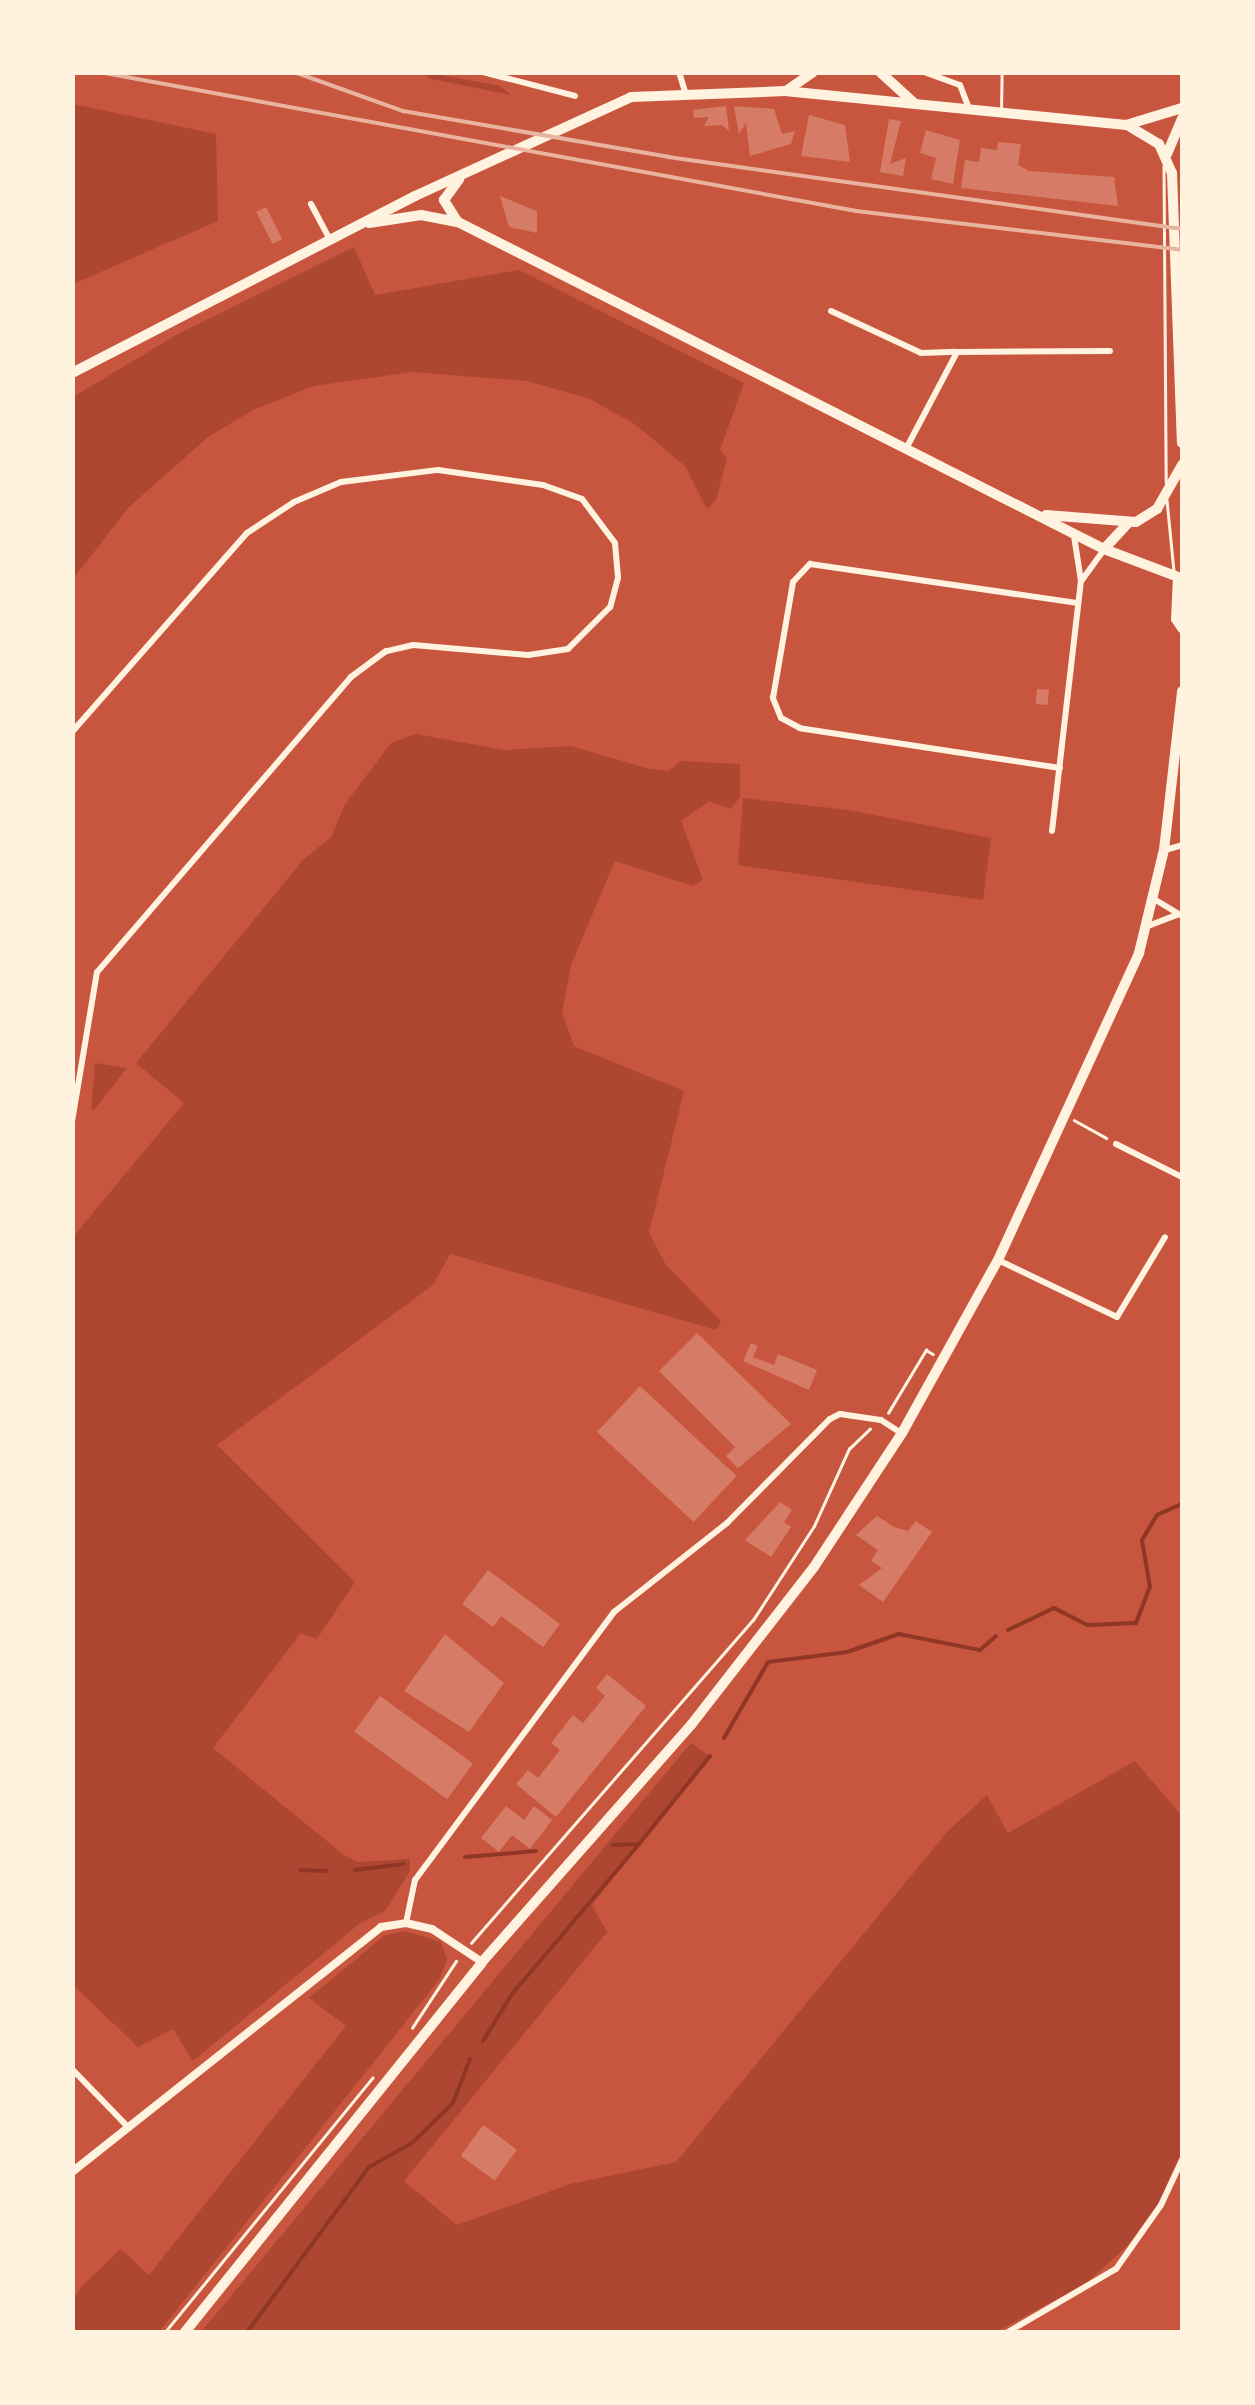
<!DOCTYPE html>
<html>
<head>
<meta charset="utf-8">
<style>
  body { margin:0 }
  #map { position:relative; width:1255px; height:2405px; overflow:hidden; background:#c8553d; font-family:Literata,serif }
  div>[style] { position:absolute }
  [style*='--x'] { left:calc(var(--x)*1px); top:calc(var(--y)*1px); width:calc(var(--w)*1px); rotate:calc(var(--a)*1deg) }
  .green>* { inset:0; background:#ae4732 }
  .stream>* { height:4px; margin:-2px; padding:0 2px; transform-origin:2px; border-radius:2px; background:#8f3625 }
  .building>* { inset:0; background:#d67c66; transform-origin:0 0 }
  .path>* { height:2.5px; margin:-1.25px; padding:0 1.25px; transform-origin:1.25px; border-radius:1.25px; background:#fff3e0 }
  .service>* { height:2.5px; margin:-1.25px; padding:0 1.25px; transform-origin:1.25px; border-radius:1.25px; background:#fff3e0 }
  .minor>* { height:6px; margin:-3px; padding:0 3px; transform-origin:3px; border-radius:3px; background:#fff3e0 }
  .tertiary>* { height:8px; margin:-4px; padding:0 4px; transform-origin:4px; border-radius:4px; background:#fff3e0 }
  .trunk>* { height:10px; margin:-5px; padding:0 5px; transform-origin:5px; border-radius:5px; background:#fff3e0 }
  .rail>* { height:4px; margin:-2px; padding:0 2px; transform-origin:2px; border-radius:2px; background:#e9b49f }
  span { translate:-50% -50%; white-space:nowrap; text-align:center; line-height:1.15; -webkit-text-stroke:9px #fff3e0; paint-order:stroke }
  .frame { position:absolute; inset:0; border:75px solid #fff3e0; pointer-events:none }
</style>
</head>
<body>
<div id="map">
  <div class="green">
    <div style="clip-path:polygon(430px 73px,500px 86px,511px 95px,427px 78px)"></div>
    <div style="clip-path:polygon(73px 104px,216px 134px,218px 221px,73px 284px)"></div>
    <div style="clip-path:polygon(354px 247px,375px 295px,519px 270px,744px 383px,720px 450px,727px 458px,716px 500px,707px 509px,685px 466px,636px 425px,590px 399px,527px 381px,413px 372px,314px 386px,253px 410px,208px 437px,129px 507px,73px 579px,73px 397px,178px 334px)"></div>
    <div style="clip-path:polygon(416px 734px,504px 750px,571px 746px,650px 769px,669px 771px,680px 761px,740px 764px,740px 797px,731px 809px,709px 801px,681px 821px,703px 880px,693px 886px,615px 861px,571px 965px,562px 1013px,574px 1046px,684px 1091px,649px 1233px,666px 1265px,721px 1321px,716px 1330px,450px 1254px,433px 1285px,217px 1445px,355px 1582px,317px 1639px,301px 1633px,213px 1748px,344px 1855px,358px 1862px,410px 1859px,410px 1871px,385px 1911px,359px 1924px,193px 2061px,173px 2029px,138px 2047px,73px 1985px,73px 1237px,184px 1103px,136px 1063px,304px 859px,331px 837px,345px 804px,391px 743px)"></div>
    <div style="clip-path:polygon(743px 798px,849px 810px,991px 838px,983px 900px,738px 865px)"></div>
    <div style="clip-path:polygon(95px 1063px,127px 1068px,94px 1110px,91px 1109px)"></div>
    <div style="clip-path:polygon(691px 1743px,709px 1756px,592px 1905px,607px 1932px,404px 2181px,457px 2225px,570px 2184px,676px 2162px,947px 1832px,987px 1795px,1008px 1833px,1135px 1761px,1182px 1816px,1182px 2150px,1158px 2204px,1128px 2245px,1088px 2282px,996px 2332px,201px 2332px)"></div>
    <div style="clip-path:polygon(406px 1931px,441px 1942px,447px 1960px,439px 1980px,159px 2332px,73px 2332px,73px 2299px,82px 2286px,121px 2249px,149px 2275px,346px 2026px,309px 1998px,385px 1935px)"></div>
  </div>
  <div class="stream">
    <div style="--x:1008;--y:1630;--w:51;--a:-25.6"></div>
    <div style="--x:1054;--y:1608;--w:38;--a:27"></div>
    <div style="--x:1088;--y:1625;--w:48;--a:-2.4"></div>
    <div style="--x:1136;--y:1623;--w:39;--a:-69"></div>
    <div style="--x:1150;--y:1587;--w:48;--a:-99.7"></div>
    <div style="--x:1142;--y:1540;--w:29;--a:-59"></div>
    <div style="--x:1157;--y:1515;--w:27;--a:-24"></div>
    <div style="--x:724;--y:1738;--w:88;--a:-59.9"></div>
    <div style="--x:768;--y:1662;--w:80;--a:-7.2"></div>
    <div style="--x:847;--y:1652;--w:55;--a:-19.1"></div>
    <div style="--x:899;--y:1634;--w:83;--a:11.2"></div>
    <div style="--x:980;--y:1650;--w:21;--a:-41"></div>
    <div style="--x:613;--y:1845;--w:26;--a:-2"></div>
    <div style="--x:639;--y:1844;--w:113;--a:-51.1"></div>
    <div style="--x:465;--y:1857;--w:71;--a:-4.8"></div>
    <div style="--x:300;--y:1870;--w:26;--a:2"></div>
    <div style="--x:355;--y:1870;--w:49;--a:-7"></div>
    <div style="--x:483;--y:2041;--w:55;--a:-58.3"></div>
    <div style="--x:512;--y:1994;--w:197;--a:-49.7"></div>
    <div style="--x:247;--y:2332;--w:205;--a:-53.5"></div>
    <div style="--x:369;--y:2167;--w:49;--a:-29.2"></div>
    <div style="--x:412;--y:2143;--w:57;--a:-44.3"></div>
    <div style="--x:453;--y:2103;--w:47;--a:-68.9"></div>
  </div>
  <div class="building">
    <div style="clip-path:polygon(726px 106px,729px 131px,722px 125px,704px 126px,709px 117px,694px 118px,693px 110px)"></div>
    <div style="clip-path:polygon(734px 106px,774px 109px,782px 134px,795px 131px,791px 144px,750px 156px,746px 123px,739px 134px)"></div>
    <div style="clip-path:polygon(809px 115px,845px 125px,850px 162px,801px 156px)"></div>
    <div style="clip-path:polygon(889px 119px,901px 121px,890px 164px,906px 158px,903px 176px,880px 172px)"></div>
    <div style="clip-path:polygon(926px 130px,960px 140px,953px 184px,931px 179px,936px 158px,920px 153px)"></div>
    <div style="clip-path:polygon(998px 142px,1021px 144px,1018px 165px,1029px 171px,1114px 177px,1118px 206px,961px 188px,965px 160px,979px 162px,981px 148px,997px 150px)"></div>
    <div style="clip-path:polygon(500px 196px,537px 211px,537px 233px,509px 227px)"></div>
    <div style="left:266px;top:207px;width:36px;height:11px;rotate:63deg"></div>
    <div style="left:1037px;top:689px;width:12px;height:15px;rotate:5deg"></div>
    <div style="clip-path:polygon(697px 1333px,791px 1424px,738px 1468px,726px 1456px,735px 1447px,659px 1371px)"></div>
    <div style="clip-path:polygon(751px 1343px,758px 1346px,753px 1357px,774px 1365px,778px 1354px,817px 1370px,809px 1390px,743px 1361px)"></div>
    <div style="left:640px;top:1386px;width:132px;height:63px;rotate:43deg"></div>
    <div style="clip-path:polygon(780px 1502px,792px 1510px,784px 1522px,791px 1527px,771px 1557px,745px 1540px)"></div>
    <div style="clip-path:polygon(877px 1516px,894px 1527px,908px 1531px,916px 1521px,932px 1532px,883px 1602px,859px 1585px,882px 1568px,871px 1561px,878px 1550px,856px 1535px)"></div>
    <div style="clip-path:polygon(488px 1570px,560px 1624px,543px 1647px,501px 1616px,493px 1627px,462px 1604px)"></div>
    <div style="clip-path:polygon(445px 1634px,504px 1683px,469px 1732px,404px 1691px)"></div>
    <div style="clip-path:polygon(607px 1674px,646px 1706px,556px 1817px,516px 1784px,528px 1770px,538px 1778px,560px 1750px,551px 1743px,573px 1715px,583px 1723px,605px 1696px,596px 1688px)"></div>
    <div style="left:380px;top:1696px;width:115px;height:44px;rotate:36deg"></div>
    <div style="clip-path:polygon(506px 1806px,524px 1820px,534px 1806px,552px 1820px,530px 1849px,512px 1835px,499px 1852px,481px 1838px)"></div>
    <div style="left:483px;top:2125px;width:42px;height:38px;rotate:36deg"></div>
  </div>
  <div class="path">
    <div style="--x:1074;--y:1120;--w:37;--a:29"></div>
    <div style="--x:888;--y:1413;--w:74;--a:-58.9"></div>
    <div style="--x:926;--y:1350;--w:8;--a:30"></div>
    <div style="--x:471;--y:1943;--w:429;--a:-48.9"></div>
    <div style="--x:753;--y:1620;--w:112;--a:-57"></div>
    <div style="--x:814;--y:1526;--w:85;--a:-65.6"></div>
    <div style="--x:849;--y:1449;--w:29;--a:-44"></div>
    <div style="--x:412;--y:2028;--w:80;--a:-56.7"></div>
    <div style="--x:165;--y:2332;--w:328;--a:-50.8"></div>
  </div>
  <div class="service">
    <div style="--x:1026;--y:72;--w:5;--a:11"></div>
    <div style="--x:1001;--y:111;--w:39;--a:-89"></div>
    <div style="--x:1164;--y:166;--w:316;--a:89.6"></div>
    <div style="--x:1167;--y:500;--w:71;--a:84.4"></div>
  </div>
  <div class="minor">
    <div style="--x:483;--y:72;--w:95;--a:14.6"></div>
    <div style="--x:679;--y:72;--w:21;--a:73"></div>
    <div style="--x:924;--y:72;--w:38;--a:20"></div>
    <div style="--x:960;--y:85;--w:25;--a:69"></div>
    <div style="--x:311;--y:204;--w:40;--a:62"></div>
    <div style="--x:831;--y:311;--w:99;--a:25"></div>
    <div style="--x:921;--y:353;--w:35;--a:-2"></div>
    <div style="--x:908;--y:445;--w:105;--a:-62.2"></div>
    <div style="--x:957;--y:352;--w:153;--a:-0.4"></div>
    <div style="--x:1082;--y:580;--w:37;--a:-54"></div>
    <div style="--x:72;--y:732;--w:265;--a:-48.7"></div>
    <div style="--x:247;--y:533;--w:56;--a:-33.4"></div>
    <div style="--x:294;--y:502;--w:51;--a:-23.1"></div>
    <div style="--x:341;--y:482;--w:98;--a:-7.1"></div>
    <div style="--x:438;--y:470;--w:106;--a:8.1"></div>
    <div style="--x:543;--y:485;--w:41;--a:19.7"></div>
    <div style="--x:582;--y:499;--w:55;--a:53.1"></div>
    <div style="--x:615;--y:543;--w:35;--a:85"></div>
    <div style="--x:618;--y:578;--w:30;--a:105"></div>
    <div style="--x:610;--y:607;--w:59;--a:135"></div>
    <div style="--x:568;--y:649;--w:40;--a:171.5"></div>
    <div style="--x:528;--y:655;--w:115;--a:-175"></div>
    <div style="--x:413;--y:645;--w:28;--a:167"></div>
    <div style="--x:386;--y:651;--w:44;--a:143.4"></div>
    <div style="--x:351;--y:677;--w:389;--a:130.7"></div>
    <div style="--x:97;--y:972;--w:151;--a:99.5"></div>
    <div style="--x:1060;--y:768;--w:263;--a:-171.3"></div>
    <div style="--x:800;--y:728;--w:21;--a:-152"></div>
    <div style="--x:781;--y:718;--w:22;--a:-112"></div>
    <div style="--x:773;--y:698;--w:118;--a:-80.2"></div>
    <div style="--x:793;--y:582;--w:25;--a:-47"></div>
    <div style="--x:810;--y:564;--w:271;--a:8.3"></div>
    <div style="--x:1052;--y:831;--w:252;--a:-83.4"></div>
    <div style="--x:1081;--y:581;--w:46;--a:-98.8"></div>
    <div style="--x:1165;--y:850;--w:18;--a:-16"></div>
    <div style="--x:1154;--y:899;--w:31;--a:31"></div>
    <div style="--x:1148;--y:926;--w:33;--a:-21"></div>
    <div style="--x:1116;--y:1144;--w:74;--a:26.6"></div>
    <div style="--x:998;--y:1260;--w:132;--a:25.6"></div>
    <div style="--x:1117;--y:1317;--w:93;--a:-59"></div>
    <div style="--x:406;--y:1923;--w:44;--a:-78.2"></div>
    <div style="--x:415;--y:1880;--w:334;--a:-53.4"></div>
    <div style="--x:614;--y:1612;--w:144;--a:-38.2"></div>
    <div style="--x:727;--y:1523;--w:146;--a:-45.3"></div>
    <div style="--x:830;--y:1419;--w:11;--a:-27"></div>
    <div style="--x:840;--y:1414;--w:41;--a:8.3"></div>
    <div style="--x:881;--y:1420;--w:24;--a:33"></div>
    <div style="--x:72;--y:2069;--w:78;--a:46"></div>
    <div style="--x:1008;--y:2332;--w:125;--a:-30.3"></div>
    <div style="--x:1116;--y:2269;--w:78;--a:-54.9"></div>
    <div style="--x:1161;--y:2205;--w:50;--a:-65"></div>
  </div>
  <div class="tertiary">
    <div style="--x:72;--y:2172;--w:394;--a:-38.4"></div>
    <div style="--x:381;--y:1927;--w:25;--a:-9"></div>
    <div style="--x:406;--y:1923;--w:27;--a:13"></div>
    <div style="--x:432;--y:1929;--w:60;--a:33.4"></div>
  </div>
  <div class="trunk">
    <div style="--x:880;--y:72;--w:45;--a:42.3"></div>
    <div style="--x:786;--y:91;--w:33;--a:-35"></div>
    <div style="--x:1127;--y:125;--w:37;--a:31"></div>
    <div style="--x:1159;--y:144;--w:32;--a:66"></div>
    <div style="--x:1172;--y:173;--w:270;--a:87.9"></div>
    <div style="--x:1167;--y:154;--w:39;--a:-67"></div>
    <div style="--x:457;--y:221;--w:25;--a:-122"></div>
    <div style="--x:444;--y:200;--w:26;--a:-54"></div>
    <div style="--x:369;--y:223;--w:53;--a:-8.7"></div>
    <div style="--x:421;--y:215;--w:38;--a:11"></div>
    <div style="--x:458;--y:222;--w:724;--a:26.85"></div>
    <div style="--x:1104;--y:549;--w:79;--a:20.7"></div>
    <div style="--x:1178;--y:577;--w:42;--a:92.7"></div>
    <div style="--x:1176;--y:619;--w:11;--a:56"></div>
    <div style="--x:72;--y:373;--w:386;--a:-27.3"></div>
    <div style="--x:415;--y:196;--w:238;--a:-24.6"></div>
    <div style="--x:631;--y:97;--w:154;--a:-2.2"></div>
    <div style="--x:785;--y:91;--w:343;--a:5.7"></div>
    <div style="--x:1126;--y:125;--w:59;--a:-16.9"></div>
    <div style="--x:1046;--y:515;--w:90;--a:4.4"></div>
    <div style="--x:1136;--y:522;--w:25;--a:-32"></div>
    <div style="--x:1157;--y:509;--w:51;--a:-60.4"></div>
    <div style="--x:1104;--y:549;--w:34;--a:-47"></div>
    <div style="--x:185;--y:2332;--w:474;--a:-51.2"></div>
    <div style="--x:482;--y:1962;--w:316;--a:-48.6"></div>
    <div style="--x:691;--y:1725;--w:200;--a:-52.1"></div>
    <div style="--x:814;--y:1567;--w:160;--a:-56.7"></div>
    <div style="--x:902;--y:1433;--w:198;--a:-61"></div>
    <div style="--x:998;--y:1260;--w:338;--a:-65.3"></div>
    <div style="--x:1139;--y:953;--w:106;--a:-76.4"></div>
    <div style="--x:1164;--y:850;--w:160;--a:-83.5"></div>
  </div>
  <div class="rail">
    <div style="--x:99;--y:72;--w:770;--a:10.4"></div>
    <div style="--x:856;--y:211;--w:328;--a:6.8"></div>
    <div style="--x:294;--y:72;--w:116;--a:19.7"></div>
    <div style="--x:403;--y:111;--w:269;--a:9.8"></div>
    <div style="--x:668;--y:157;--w:519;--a:7.97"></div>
  </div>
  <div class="frame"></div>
</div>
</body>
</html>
